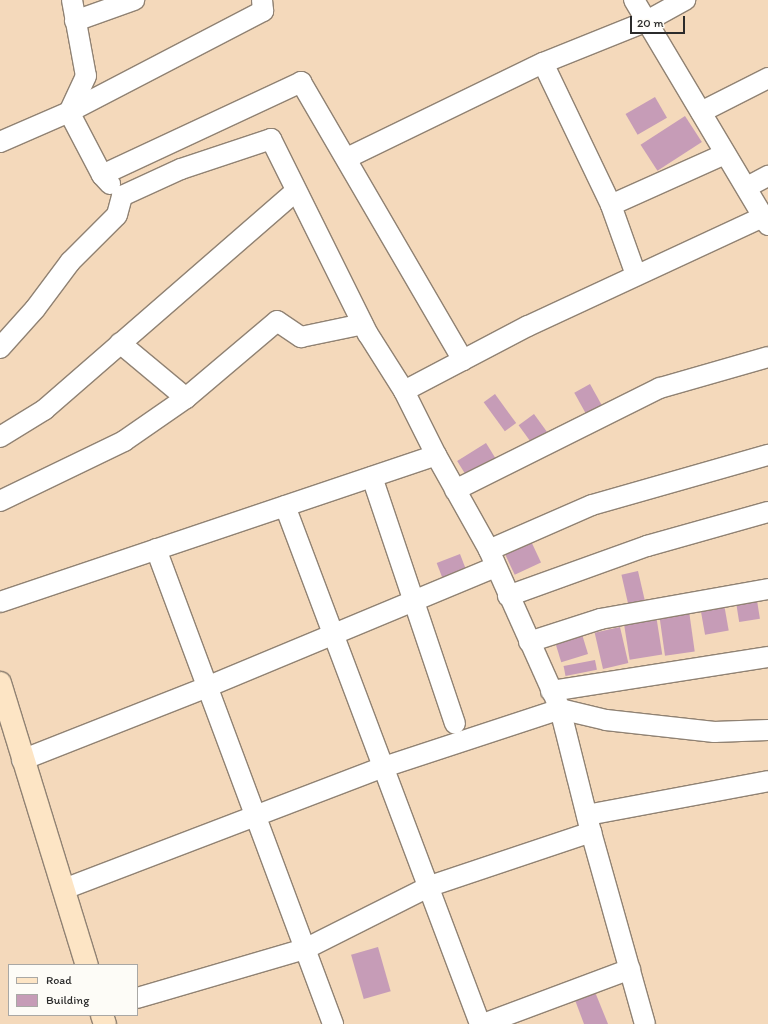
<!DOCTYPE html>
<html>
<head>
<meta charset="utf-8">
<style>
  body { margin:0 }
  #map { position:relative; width:768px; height:1024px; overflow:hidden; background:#f4d9bb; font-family:Itim,sans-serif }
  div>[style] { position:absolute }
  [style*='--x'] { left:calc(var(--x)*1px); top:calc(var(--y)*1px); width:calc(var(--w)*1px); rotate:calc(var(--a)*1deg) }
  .building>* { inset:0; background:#c69cb7; transform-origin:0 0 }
  .roads { filter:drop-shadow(1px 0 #908273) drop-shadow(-1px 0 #908273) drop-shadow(0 1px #908273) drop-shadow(0 -1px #908273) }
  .street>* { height:20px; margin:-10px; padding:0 10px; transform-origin:10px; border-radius:10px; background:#fff }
  .secondary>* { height:22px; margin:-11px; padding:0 11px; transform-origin:11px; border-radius:11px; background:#fde5c5 }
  span { translate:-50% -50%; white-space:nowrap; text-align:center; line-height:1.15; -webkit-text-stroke:3.5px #fdfcf7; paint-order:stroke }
  .legend { position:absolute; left:8px; top:964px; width:130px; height:52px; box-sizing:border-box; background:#fdfcf7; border:1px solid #a9a8a5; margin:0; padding:5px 7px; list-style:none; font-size:12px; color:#2b2b2b }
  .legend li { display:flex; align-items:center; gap:8px; height:20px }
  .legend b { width:20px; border:1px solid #a9a8a5 }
  .scale { position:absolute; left:630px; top:16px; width:55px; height:18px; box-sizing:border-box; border:2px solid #2b2b2b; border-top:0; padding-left:5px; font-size:12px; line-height:14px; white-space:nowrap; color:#2b2b2b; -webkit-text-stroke:3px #fdfcf7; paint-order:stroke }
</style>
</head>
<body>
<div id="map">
  <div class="building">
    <div style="left:655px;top:97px;width:24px;height:34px;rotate:60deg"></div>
    <div style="left:685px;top:116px;width:31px;height:53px;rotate:57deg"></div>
    <div style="left:590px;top:384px;width:29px;height:18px;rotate:61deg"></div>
    <div style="left:495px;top:394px;width:36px;height:14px;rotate:54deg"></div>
    <div style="left:534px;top:414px;width:26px;height:19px;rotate:54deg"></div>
    <div style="left:486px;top:443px;width:22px;height:34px;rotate:58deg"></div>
    <div style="left:530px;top:539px;width:26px;height:29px;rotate:65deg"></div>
    <div style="left:460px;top:554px;width:26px;height:25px;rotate:69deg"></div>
    <div style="left:638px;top:571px;width:35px;height:17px;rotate:77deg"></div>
    <div style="left:756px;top:594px;width:25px;height:21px;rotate:81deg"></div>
    <div style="left:724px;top:604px;width:27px;height:24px;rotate:80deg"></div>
    <div style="left:689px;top:611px;width:41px;height:30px;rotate:82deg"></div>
    <div style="left:656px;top:615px;width:40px;height:33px;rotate:81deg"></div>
    <div style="left:620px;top:627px;width:37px;height:26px;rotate:77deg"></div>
    <div style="left:581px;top:631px;width:24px;height:28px;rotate:73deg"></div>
    <div style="left:595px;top:660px;width:10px;height:32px;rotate:79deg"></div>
    <div style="left:378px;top:947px;width:46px;height:28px;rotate:74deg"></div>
    <div style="clip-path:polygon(595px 992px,608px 1024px,584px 1024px,575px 1000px)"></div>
  </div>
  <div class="roads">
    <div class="street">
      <div style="--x:72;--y:0;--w:77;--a:79.6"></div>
      <div style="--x:86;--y:76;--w:40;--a:115"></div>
      <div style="--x:69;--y:112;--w:71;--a:62.4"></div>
      <div style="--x:102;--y:175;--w:12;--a:48"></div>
      <div style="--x:634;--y:0;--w:262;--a:59.2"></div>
      <div style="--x:75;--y:21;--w:63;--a:-19.6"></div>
      <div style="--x:701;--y:112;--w:75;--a:-26.9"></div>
      <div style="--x:0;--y:142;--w:75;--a:-23.5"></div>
      <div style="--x:69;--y:112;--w:219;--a:-27.5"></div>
      <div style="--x:263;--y:11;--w:11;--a:-95"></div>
      <div style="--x:347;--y:158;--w:218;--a:-25.9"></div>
      <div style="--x:102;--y:175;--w:220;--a:-25"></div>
      <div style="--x:301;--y:82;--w:322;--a:59.8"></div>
      <div style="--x:747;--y:187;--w:24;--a:-28"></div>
      <div style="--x:611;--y:205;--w:125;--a:-24.1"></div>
      <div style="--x:636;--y:275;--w:74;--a:-109.7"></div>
      <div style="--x:611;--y:205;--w:157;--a:-115.6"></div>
      <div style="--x:543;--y:63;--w:110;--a:-21.9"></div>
      <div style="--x:645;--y:22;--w:46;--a:-28.8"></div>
      <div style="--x:120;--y:343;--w:86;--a:39.8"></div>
      <div style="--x:0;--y:348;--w:52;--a:-48.1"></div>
      <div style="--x:35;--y:309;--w:59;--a:-53.3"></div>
      <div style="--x:70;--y:262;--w:66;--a:-45"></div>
      <div style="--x:117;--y:215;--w:20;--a:-75"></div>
      <div style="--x:122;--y:196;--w:65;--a:-24.6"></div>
      <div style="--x:181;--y:169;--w:95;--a:-18.4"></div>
      <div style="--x:271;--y:139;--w:218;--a:63.6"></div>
      <div style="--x:368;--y:334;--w:67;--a:57.7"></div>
      <div style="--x:404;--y:391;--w:72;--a:63.4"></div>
      <div style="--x:436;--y:455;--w:109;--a:60.8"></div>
      <div style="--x:489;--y:550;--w:174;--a:65.9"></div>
      <div style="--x:560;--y:709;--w:127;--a:75.9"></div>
      <div style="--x:591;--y:832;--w:199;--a:74.3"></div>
      <div style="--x:404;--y:391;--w:140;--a:-27.7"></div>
      <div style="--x:528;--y:326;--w:259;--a:-24.9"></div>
      <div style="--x:0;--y:437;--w:52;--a:-31.5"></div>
      <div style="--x:44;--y:410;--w:334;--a:-41"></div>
      <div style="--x:372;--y:477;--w:260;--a:71.4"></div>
      <div style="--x:455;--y:490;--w:229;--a:-26.5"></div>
      <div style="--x:660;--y:388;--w:112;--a:-16"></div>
      <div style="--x:0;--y:501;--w:138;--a:-25.8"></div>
      <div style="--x:124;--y:441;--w:75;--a:-34.7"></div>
      <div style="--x:186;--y:398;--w:119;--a:-40.2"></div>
      <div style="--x:277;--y:321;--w:29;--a:34"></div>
      <div style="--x:301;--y:337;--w:63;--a:-11.8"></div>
      <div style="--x:285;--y:506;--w:553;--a:69.37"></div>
      <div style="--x:156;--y:549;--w:507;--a:69.56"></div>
      <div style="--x:489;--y:550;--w:112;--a:-23.6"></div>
      <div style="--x:592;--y:505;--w:183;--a:-15.9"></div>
      <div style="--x:508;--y:596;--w:148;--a:-19.8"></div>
      <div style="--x:647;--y:546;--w:126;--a:-15.7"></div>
      <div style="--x:0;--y:602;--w:460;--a:-18.6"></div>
      <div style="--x:529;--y:642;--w:75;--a:-17.9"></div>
      <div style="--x:600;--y:619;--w:171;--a:-10.1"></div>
      <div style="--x:551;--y:691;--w:220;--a:-8.9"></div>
      <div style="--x:22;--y:760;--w:199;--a:-21.5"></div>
      <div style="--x:207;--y:687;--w:312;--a:-22.6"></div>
      <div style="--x:587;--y:815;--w:184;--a:-10.6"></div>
      <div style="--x:64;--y:889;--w:342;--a:-20.9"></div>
      <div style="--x:384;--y:767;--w:185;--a:-18.2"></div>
      <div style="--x:560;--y:709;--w:47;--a:13.4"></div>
      <div style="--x:606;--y:720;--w:109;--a:6.3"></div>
      <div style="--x:714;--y:732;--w:54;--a:-2.1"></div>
      <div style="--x:137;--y:998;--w:175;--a:-16.3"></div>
      <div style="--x:305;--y:949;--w:140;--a:-26.7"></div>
      <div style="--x:430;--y:886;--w:170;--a:-18.5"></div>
      <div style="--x:483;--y:1024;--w:157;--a:-20.5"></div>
    </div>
    <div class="secondary">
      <div style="--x:0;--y:683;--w:295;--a:72.9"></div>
      <div style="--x:102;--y:1015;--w:9;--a:72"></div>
    </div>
  </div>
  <ul class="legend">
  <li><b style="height:5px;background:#fde5c5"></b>Road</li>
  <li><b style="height:11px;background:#c69cb7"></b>Building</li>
  </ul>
  <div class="scale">20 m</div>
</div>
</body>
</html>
